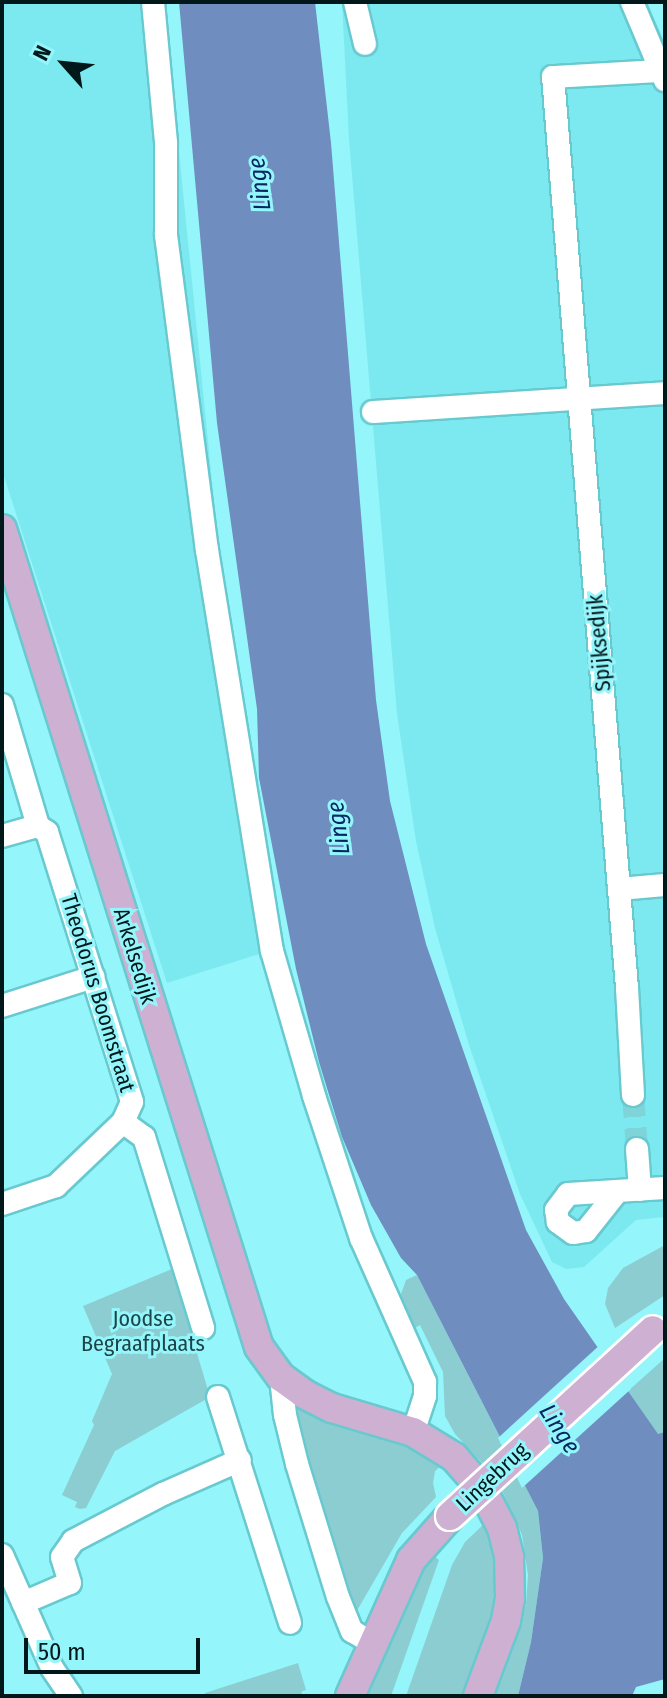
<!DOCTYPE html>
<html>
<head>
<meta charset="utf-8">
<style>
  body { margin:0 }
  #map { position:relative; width:667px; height:1698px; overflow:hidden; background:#94f5fb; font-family:"Fira Sans Condensed",sans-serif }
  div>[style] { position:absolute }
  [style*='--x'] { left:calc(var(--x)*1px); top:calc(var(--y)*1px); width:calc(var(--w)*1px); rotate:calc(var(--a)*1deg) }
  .built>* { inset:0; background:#7ce9f0 }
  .green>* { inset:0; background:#8ccdd1 }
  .water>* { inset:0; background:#708dbf }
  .pier>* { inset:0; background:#94f5fb }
  .minor-tunnel>* { height:22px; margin-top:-11px; transform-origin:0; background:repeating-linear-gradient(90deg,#7ed4d9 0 22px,transparent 0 33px) }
  .roads { filter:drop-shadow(2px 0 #68c9cf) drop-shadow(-2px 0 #68c9cf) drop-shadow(0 2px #68c9cf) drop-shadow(0 -2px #68c9cf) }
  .minor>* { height:22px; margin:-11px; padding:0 11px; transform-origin:11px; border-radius:11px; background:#fff }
  .major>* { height:28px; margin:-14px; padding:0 14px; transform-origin:14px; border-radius:14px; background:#cdb0d2 }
  .bridges { filter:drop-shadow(2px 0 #fff) drop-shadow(-2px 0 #fff) drop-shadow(0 2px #fff) drop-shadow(0 -2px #fff) }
  .major-bridge>* { height:28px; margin:-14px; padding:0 14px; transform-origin:14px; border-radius:14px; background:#cdb0d2 }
  span { translate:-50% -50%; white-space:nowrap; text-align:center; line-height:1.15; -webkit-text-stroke:6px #94f5fb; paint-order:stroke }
  .street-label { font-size:22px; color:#00181a }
  .park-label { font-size:22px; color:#1d4547 }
  .water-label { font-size:24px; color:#062762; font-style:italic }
  .frame { position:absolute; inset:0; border:4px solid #00181a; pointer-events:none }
  .north { position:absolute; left:24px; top:24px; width:80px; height:80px; -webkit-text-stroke:6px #94f5fb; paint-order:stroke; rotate:297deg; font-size:22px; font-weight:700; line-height:32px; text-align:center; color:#00181a }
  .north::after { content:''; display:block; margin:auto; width:28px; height:36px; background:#00181a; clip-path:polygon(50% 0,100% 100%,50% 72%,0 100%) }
  .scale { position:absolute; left:24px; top:1638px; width:176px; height:36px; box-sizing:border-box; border:4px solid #00181a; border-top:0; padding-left:10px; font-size:24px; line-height:28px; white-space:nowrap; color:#00181a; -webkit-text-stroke:6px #94f5fb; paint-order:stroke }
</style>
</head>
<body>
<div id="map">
  <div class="built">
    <div style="clip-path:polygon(2px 2px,164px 2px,232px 681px,285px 946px,167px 983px,2px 470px)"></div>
    <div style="clip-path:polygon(342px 2px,647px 2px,665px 43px,665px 1217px,636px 1220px,584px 1267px,566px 1269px,552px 1262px,520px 1194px,469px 1045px,435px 928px,416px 841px,397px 714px,349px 139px)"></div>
  </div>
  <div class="green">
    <div style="clip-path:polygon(665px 1245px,665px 1295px,615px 1328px,605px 1304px,608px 1288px,623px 1268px)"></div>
    <div style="clip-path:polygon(172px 1269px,210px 1397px,115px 1451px,86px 1508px,80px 1509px,75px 1507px,77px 1502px,62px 1495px,94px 1425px,92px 1421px,112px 1374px,83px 1306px)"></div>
    <div style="clip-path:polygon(417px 1275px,538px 1511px,543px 1558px,531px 1642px,518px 1696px,495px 1696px,526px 1604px,528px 1575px,522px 1535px,497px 1479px,455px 1434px,445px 1416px,443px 1372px,420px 1325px,415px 1328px,400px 1297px,406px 1280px)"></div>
    <div style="clip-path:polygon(665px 1358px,665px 1432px,658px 1435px,628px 1391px)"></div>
    <div style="clip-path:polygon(300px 1406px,398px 1440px,441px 1466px,435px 1471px,433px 1483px,436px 1497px,402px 1533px,355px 1614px,330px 1549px,294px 1409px)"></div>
    <div style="clip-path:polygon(485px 1523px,495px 1556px,495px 1612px,465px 1696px,406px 1696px,452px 1565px,465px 1542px)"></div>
    <div style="clip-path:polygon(433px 1555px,439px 1560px,391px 1696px,359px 1696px,414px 1583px)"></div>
    <div style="clip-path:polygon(298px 1663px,306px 1690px,302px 1691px,301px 1696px,206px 1696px,205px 1693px)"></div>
  </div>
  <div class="water">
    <div style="clip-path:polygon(179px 2px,315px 2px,331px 143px,376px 700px,390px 801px,426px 944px,526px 1230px,564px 1299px,658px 1434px,665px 1432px,665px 1679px,636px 1687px,632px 1696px,518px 1696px,531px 1642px,543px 1558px,538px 1511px,417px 1275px,401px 1258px,371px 1205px,342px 1137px,319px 1062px,296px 969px,259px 778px,257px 709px,217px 423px)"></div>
  </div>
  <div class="pier">
    <div style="clip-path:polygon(602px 1343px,631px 1389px,522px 1488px,498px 1438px)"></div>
  </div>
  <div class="minor-tunnel">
    <div style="--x:633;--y:1095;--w:54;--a:85.8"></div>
  </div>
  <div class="roads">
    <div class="minor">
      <div style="--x:153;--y:2;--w:142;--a:84.7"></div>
      <div style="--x:166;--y:143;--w:92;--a:90"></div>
      <div style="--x:166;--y:235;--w:318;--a:82.6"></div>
      <div style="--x:207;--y:550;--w:406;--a:80.8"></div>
      <div style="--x:272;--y:951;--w:151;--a:73.8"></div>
      <div style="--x:314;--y:1096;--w:150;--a:71.7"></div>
      <div style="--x:361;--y:1238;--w:158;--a:66"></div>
      <div style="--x:425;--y:1382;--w:14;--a:90"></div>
      <div style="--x:425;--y:1396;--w:38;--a:108"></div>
      <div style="--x:355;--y:2;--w:43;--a:76.6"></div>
      <div style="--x:632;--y:2;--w:85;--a:67.1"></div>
      <div style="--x:373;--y:412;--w:293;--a:-3.7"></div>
      <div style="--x:2;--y:705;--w:126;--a:73.4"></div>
      <div style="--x:2;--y:836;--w:37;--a:-16"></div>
      <div style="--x:38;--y:826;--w:11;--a:34"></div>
      <div style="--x:47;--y:832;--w:283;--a:72.5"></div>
      <div style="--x:132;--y:1102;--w:22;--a:114"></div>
      <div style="--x:123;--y:1122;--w:93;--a:136.3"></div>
      <div style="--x:56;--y:1186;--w:57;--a:161.6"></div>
      <div style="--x:619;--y:889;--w:46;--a:-5"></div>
      <div style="--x:2;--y:1006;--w:96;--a:-17.7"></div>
      <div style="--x:633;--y:1095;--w:107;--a:-93.2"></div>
      <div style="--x:627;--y:988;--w:914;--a:-94.64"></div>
      <div style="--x:553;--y:77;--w:108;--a:-3.2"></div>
      <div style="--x:123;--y:1122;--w:26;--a:36"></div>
      <div style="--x:144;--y:1137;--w:200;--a:72.8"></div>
      <div style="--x:637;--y:1149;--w:41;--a:85.8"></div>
      <div style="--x:617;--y:1192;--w:50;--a:128.5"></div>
      <div style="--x:586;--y:1231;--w:13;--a:171"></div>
      <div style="--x:573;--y:1233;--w:19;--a:-144"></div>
      <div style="--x:558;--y:1222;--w:12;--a:-99"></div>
      <div style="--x:556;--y:1210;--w:20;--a:-53"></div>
      <div style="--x:568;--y:1194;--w:97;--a:-3.5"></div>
      <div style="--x:281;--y:1377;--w:38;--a:84"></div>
      <div style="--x:285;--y:1415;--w:50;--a:76.2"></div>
      <div style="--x:297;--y:1464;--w:139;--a:72.9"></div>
      <div style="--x:338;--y:1597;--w:37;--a:68"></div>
      <div style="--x:352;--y:1631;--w:23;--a:31"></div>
      <div style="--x:218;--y:1397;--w:237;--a:72.3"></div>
      <div style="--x:2;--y:1555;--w:124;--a:66.1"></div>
      <div style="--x:52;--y:1668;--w:34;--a:56"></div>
      <div style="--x:23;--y:1603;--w:51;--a:-23.1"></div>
      <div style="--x:70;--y:1583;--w:27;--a:-107"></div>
      <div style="--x:62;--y:1557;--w:19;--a:-55"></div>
      <div style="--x:73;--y:1541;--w:102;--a:-27.6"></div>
      <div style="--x:163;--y:1494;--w:84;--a:-23.8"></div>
    </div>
    <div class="major">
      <div style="--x:2;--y:529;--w:857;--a:72.56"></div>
      <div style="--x:259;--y:1347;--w:37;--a:54"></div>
      <div style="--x:281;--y:1377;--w:29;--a:36"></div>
      <div style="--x:304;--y:1394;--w:31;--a:27"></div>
      <div style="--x:332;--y:1408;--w:84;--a:16.5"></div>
      <div style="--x:413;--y:1432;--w:48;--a:31.4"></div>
      <div style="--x:454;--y:1457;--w:43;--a:48.8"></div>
      <div style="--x:482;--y:1489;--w:44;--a:62.9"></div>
      <div style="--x:502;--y:1528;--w:30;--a:76"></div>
      <div style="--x:509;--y:1557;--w:41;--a:88.6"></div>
      <div style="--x:510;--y:1598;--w:23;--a:100"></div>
      <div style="--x:506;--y:1621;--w:80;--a:110.5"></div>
      <div style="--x:350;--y:1696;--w:149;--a:-65.8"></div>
      <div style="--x:411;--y:1560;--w:59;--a:-48.4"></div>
    </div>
  </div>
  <div class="bridges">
    <div class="major-bridge">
      <div style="--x:450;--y:1516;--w:275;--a:-42.5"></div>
    </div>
  </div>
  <div class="street-label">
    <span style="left:599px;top:643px;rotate:-95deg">Spijksedijk</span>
    <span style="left:135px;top:956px;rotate:73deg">Arkelsedijk</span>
    <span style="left:98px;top:993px;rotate:73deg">Theodorus Boomstraat</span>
    <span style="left:492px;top:1477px;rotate:-43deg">Lingebrug</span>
  </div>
  <div class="park-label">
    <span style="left:143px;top:1331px">Joodse<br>Begraafplaats</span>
  </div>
  <div class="water-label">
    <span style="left:260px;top:184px;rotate:-97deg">Linge</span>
    <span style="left:339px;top:828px;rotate:-97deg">Linge</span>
    <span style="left:559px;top:1429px;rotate:57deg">Linge</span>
  </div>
  <div class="frame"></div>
  <div class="north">N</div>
  <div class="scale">50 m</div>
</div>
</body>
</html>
